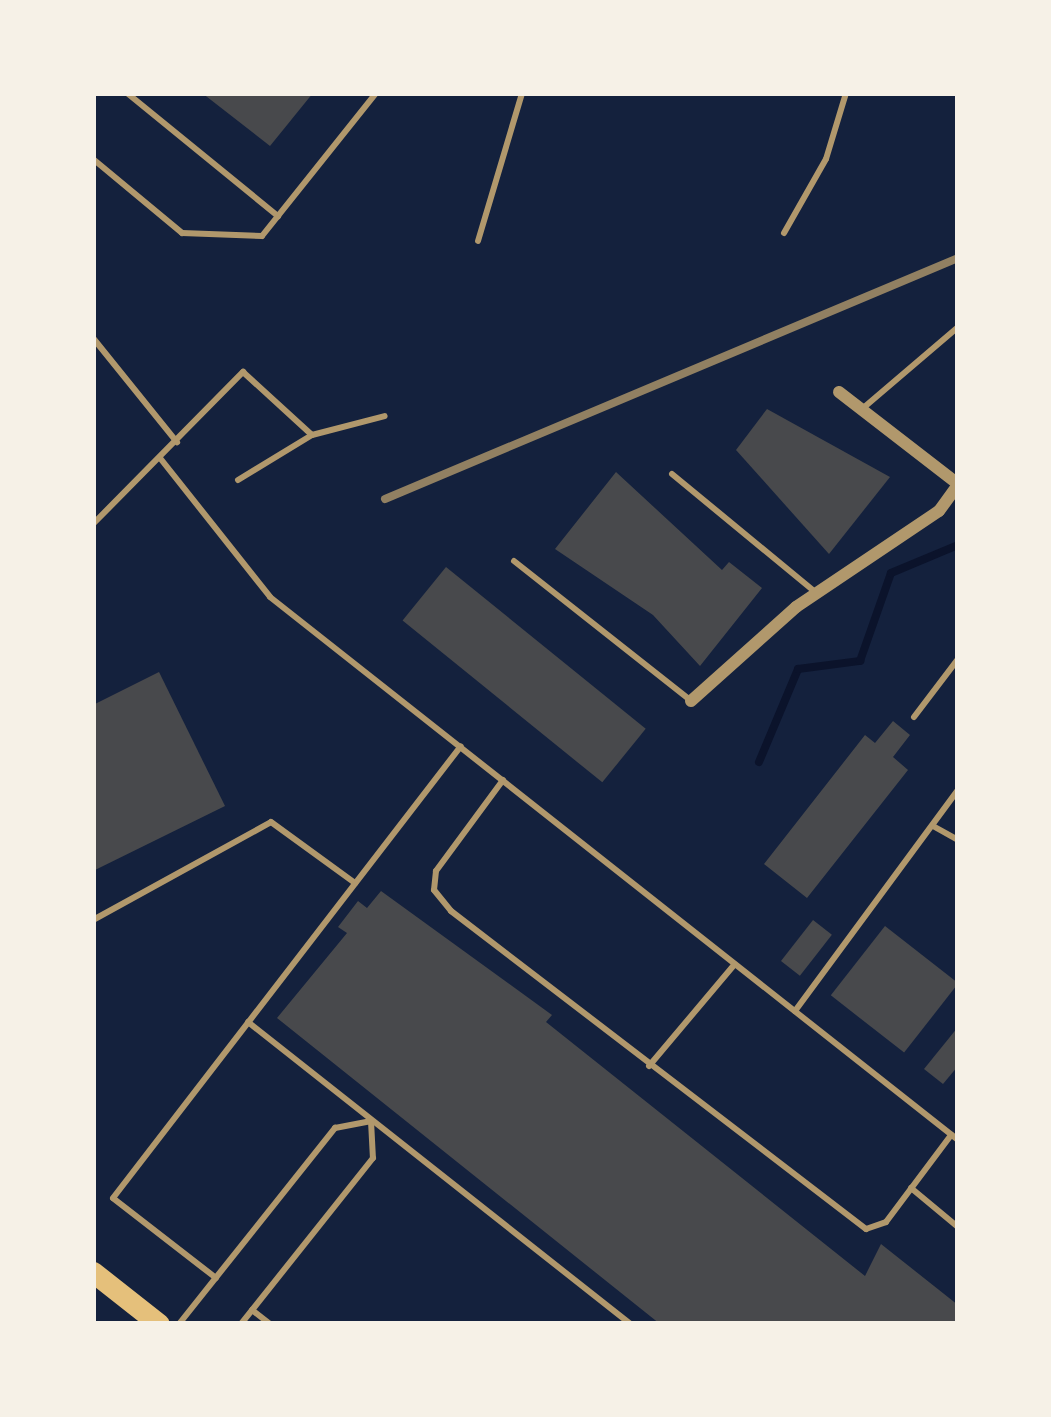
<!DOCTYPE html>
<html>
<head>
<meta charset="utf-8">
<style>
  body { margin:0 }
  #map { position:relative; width:1051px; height:1417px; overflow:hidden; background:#14213d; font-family:Barlow,sans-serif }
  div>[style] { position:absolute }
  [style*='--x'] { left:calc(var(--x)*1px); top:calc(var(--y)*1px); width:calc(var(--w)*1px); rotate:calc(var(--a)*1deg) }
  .stream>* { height:8px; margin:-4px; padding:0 4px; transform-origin:4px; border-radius:4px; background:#0b132b }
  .building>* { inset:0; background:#48494c; transform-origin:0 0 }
  .service>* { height:6px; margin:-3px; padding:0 3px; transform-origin:3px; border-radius:3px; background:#b1986c }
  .minor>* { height:12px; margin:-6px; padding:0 6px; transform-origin:6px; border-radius:6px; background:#b1986c }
  .trunk>* { height:21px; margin:-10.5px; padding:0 10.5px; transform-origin:10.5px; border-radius:10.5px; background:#e5c07b }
  .rail>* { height:8px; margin:-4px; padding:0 4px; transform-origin:4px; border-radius:4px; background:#918062 }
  span { translate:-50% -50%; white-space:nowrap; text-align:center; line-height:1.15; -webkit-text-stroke:9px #f6f1e7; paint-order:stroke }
  .frame { position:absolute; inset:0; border:96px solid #f6f1e7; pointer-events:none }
</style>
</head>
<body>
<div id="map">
  <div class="stream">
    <div style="--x:759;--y:762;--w:101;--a:-67.2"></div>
    <div style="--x:798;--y:669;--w:63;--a:-7.4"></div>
    <div style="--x:860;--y:661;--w:93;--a:-70.6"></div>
    <div style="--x:891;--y:573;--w:73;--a:-22.7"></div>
  </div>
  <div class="building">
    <div style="clip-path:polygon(202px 93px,313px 93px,270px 146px)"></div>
    <div style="clip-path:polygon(767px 409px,890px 477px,829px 554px,736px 450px)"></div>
    <div style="clip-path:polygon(616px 472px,722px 570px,729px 562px,762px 588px,700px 666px,653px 615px,555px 549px)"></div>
    <div style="left:446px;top:567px;width:257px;height:69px;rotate:39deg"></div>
    <div style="clip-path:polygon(159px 672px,225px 806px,93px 871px,93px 705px)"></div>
    <div style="clip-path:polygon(893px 721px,910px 735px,893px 757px,908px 770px,807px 898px,764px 864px,865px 735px,875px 743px)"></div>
    <div style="clip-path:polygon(381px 891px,552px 1015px,546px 1022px,865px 1276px,881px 1244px,958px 1305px,958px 1324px,660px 1324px,277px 1018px,347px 933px,338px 927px,358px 901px,367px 908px)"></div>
    <div style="left:813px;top:920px;width:24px;height:52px;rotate:38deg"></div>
    <div style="left:885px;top:926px;width:93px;height:88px;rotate:38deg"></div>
    <div style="clip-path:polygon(958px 1027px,958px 1066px,943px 1084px,924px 1069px)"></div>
  </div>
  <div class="service">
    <div style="--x:127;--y:93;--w:195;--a:39.2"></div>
    <div style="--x:93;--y:159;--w:116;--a:39.7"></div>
    <div style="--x:182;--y:233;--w:80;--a:2.1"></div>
    <div style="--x:262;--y:236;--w:183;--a:-51.4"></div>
    <div style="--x:784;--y:233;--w:85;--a:-60.4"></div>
    <div style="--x:826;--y:159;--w:69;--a:-73.1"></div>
    <div style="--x:478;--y:241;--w:154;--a:-73.4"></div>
    <div style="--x:93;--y:338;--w:134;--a:51.1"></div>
    <div style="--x:862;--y:409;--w:126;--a:-40.5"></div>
    <div style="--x:160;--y:458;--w:177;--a:51.6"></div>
    <div style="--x:270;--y:597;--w:876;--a:38.28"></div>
    <div style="--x:672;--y:474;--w:184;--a:39.5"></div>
    <div style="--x:238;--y:480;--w:87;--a:-31.3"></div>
    <div style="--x:93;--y:524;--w:214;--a:-45.4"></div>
    <div style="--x:243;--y:372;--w:93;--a:42.4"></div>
    <div style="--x:312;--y:435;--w:75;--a:-14.6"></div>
    <div style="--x:514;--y:561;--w:223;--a:38.3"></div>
    <div style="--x:914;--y:717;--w:73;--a:-52.8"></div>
    <div style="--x:503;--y:780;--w:113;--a:126.4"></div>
    <div style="--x:436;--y:871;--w:19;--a:96"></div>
    <div style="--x:434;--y:890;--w:27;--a:51"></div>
    <div style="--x:451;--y:911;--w:523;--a:37.46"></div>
    <div style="--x:866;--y:1229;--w:21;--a:-19"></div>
    <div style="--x:886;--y:1222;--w:109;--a:-53.2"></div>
    <div style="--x:933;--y:826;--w:29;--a:29"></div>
    <div style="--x:93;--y:920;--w:203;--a:-28.8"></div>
    <div style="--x:271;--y:822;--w:104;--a:36"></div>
    <div style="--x:795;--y:1011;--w:275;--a:-53.6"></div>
    <div style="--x:248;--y:1022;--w:488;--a:38.3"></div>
    <div style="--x:649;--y:1066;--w:133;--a:-49.9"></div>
    <div style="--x:911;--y:1188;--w:61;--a:39.7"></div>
    <div style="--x:216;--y:1278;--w:130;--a:-142.2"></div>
    <div style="--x:113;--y:1198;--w:570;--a:-52.41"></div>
    <div style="--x:252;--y:1310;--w:23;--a:38"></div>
    <div style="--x:179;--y:1324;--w:251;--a:-51.5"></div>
    <div style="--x:335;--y:1128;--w:37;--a:-11"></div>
    <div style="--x:371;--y:1121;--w:37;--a:87"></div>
    <div style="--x:373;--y:1158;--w:212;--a:128.5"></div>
  </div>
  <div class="minor">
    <div style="--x:839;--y:392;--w:150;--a:37.7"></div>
    <div style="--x:691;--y:701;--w:141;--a:-41.8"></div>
    <div style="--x:796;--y:607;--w:172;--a:-33.9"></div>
    <div style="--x:939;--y:511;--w:32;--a:-54"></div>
  </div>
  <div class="trunk">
    <div style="--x:93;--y:1272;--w:84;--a:38.2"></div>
  </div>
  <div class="rail">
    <div style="--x:385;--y:499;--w:622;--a:-22.81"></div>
  </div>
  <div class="frame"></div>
</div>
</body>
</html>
